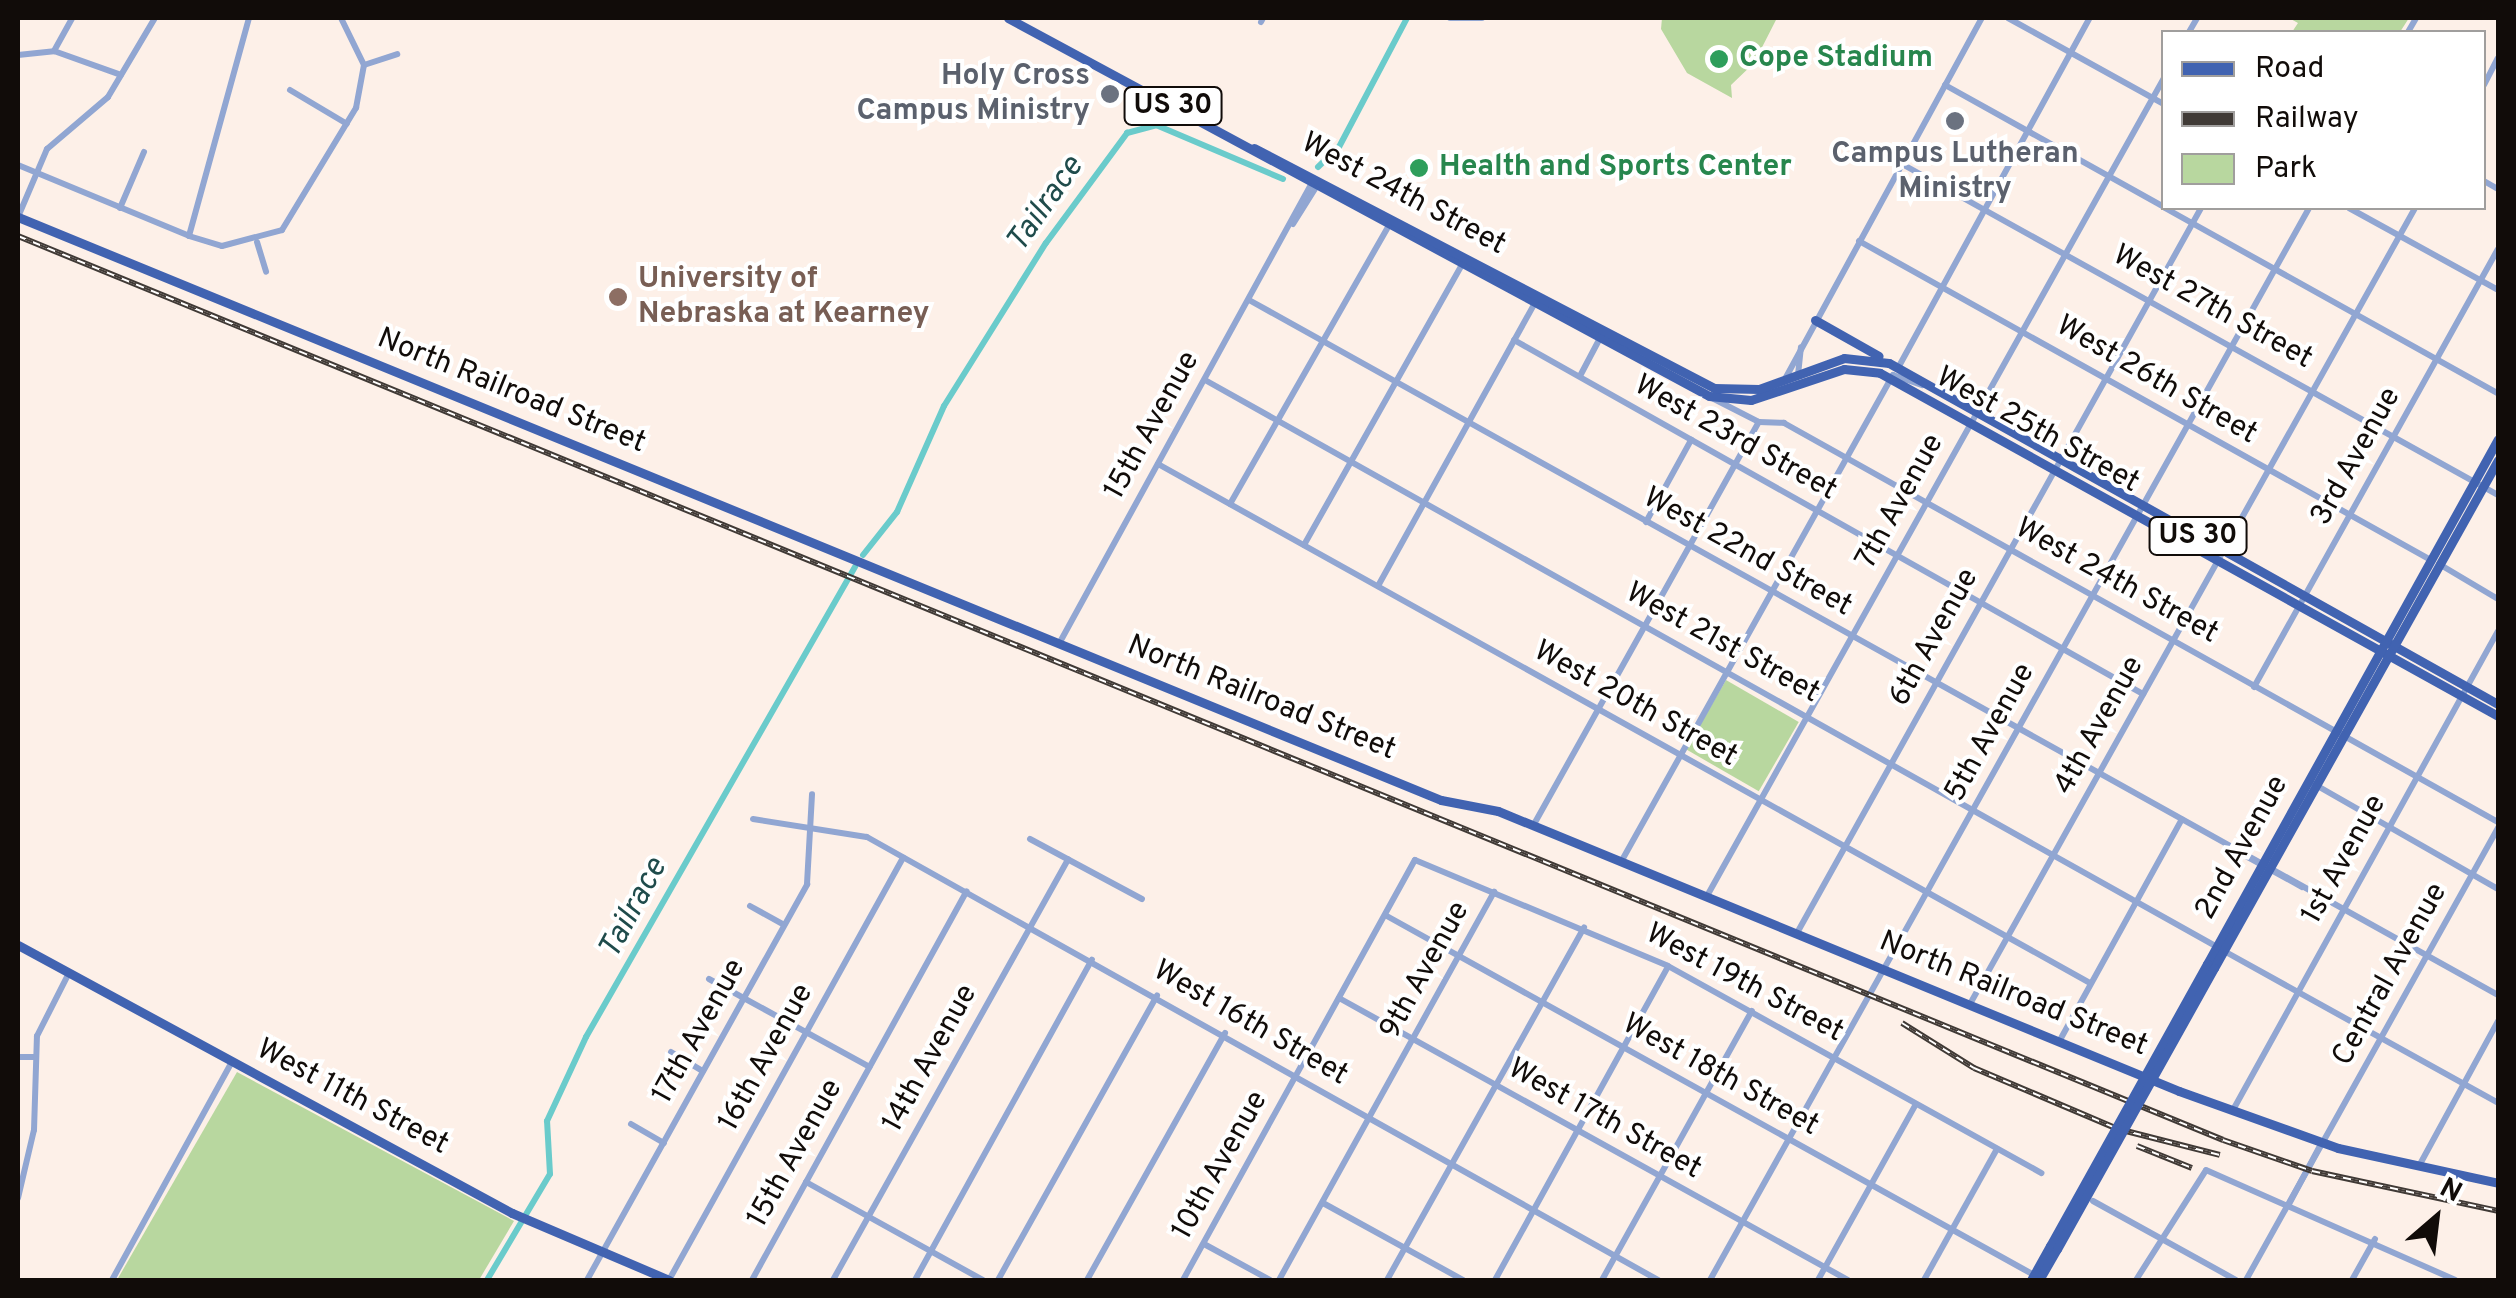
<!DOCTYPE html>
<html>
<head>
<meta charset="utf-8">
<style>
  body { margin:0 }
  #map { position:relative; width:2516px; height:1298px; overflow:hidden; background:#fdf0e8; font-family:Overpass,sans-serif }
  div>[style] { position:absolute }
  [style*='--x'] { left:calc(var(--x)*1px); top:calc(var(--y)*1px); width:calc(var(--w)*1px); rotate:calc(var(--a)*1deg) }
  .green>* { inset:0; background:#b8d79f; transform-origin:0 0 }
  .canal>* { height:6px; margin:-3px; padding:0 3px; transform-origin:3px; border-radius:3px; background:#6acbcb }
  .minor>* { height:6px; margin:-3px; padding:0 3px; transform-origin:3px; border-radius:3px; background:#91a6d2 }
  .major>* { height:9px; margin:-4.5px; padding:0 4.5px; transform-origin:4.5px; border-radius:4.5px; background:#4163b1 }
  .rail>* { height:6px; margin-top:-3px; transform-origin:0; background:repeating-linear-gradient(90deg,#fff 0 8px,#403a36 0 16px); box-sizing:border-box; border-block:2px solid #403a36 }
  .major-bridge>* { height:9px; margin:-4.5px; padding:0 4.5px; transform-origin:4.5px; border-radius:4.5px; background:#4163b1 }
  .dots>* { width:28px; height:28px; translate:-50% -50%; box-sizing:border-box; border:5px solid #fff; border-radius:50% }
  span { translate:-50% -50%; white-space:nowrap; text-align:center; line-height:1.15; -webkit-text-stroke:8px #fff; paint-order:stroke }
  .shield-label span { padding:2px 8px; background:#fff; border:2px solid; border-radius:8px; -webkit-text-stroke-width:0 }
  .shield-label { font-size:28px; color:#110c09; font-weight:700 }
  .leisure-label { font-size:30px; color:#27864d; font-weight:700 }
  .left { translate:0 -50%; text-align:left }
  .worship-label { font-size:30px; color:#5b616d; font-weight:700 }
  .right { translate:-100% -50%; text-align:right }
  .street-label { font-size:30px; color:#110c09 }
  .education-label { font-size:30px; color:#785e54; font-weight:700 }
  .water-label { font-size:32px; color:#1f4b4b; font-style:italic }
  .frame { position:absolute; inset:0; border:20px solid #110c09; pointer-events:none }
  .legend { position:absolute; left:2161px; top:30px; width:325px; height:180px; box-sizing:border-box; background:#fff; border:2px solid #a09e9d; margin:0; padding:12px 18px; list-style:none; font-size:30px; color:#110c09 }
  .legend li { display:flex; align-items:center; gap:20px; height:50px }
  .legend b { width:50px; border:2px solid #a09e9d }
  .north { position:absolute; left:2386px; top:1168px; width:100px; height:100px; -webkit-text-stroke:8px #fff; paint-order:stroke; rotate:28deg; font-size:28px; font-weight:700; line-height:40px; text-align:center; color:#110c09 }
  .north::after { content:''; display:block; margin:auto; width:35px; height:45px; background:#110c09; clip-path:polygon(50% 0,100% 100%,50% 72%,0 100%) }
</style>
</head>
<body>
<div id="map">
  <div class="green">
    <div style="clip-path:polygon(1777px 18px,1754px 63px,1731px 85px,1732px 98px,1687px 73px,1661px 29px,1662px 18px)"></div>
    <div style="clip-path:polygon(2289px 18px,2409px 18px,2400px 32px,2292px 32px,2298px 23px)"></div>
    <div style="left:1726px;top:680px;width:84px;height:80px;rotate:30deg"></div>
    <div style="clip-path:polygon(237px 1072px,514px 1221px,479px 1280px,117px 1280px)"></div>
  </div>
  <div class="canal">
    <div style="--x:1318;--y:167;--w:29;--a:-44"></div>
    <div style="--x:1339;--y:147;--w:146;--a:-62.2"></div>
    <div style="--x:863;--y:555;--w:55;--a:-51.7"></div>
    <div style="--x:897;--y:512;--w:116;--a:-66.1"></div>
    <div style="--x:944;--y:406;--w:192;--a:-58"></div>
    <div style="--x:1046;--y:243;--w:137;--a:-53.6"></div>
    <div style="--x:1127;--y:133;--w:30;--a:-15"></div>
    <div style="--x:1156;--y:125;--w:138;--a:23"></div>
    <div style="--x:487;--y:1280;--w:123;--a:-59.3"></div>
    <div style="--x:550;--y:1174;--w:53;--a:-93.2"></div>
    <div style="--x:547;--y:1121;--w:93;--a:-65.1"></div>
    <div style="--x:586;--y:1037;--w:542;--a:-60.22"></div>
  </div>
  <div class="minor">
    <div style="--x:249;--y:18;--w:226;--a:105.4"></div>
    <div style="--x:189;--y:236;--w:34;--a:17"></div>
    <div style="--x:222;--y:246;--w:62;--a:-14.9"></div>
    <div style="--x:282;--y:230;--w:143;--a:-58.8"></div>
    <div style="--x:356;--y:108;--w:44;--a:-79.5"></div>
    <div style="--x:364;--y:65;--w:52;--a:-116.1"></div>
    <div style="--x:1450;--y:18;--w:32;--a:0"></div>
    <div style="--x:2008;--y:18;--w:178;--a:28.9"></div>
    <div style="--x:1261;--y:22;--w:4;--a:-63"></div>
    <div style="--x:2189;--y:32;--w:16;--a:-60"></div>
    <div style="--x:2408;--y:32;--w:16;--a:-60"></div>
    <div style="--x:54;--y:51;--w:38;--a:-61"></div>
    <div style="--x:18;--y:55;--w:36;--a:-6"></div>
    <div style="--x:54;--y:51;--w:71;--a:19.7"></div>
    <div style="--x:364;--y:65;--w:35;--a:-18"></div>
    <div style="--x:1945;--y:85;--w:251;--a:29.1"></div>
    <div style="--x:2484;--y:85;--w:30;--a:-63"></div>
    <div style="--x:290;--y:90;--w:66;--a:30.8"></div>
    <div style="--x:1902;--y:164;--w:682;--a:29.05"></div>
    <div style="--x:18;--y:165;--w:185;--a:22.5"></div>
    <div style="--x:2484;--y:181;--w:16;--a:30"></div>
    <div style="--x:120;--y:208;--w:61;--a:-66.8"></div>
    <div style="--x:2165;--y:208;--w:381;--a:29.1"></div>
    <div style="--x:2349;--y:208;--w:170;--a:28.8"></div>
    <div style="--x:18;--y:217;--w:74;--a:-66.9"></div>
    <div style="--x:47;--y:149;--w:80;--a:-40.4"></div>
    <div style="--x:108;--y:97;--w:92;--a:-59.3"></div>
    <div style="--x:1293;--y:224;--w:47;--a:-58"></div>
    <div style="--x:1859;--y:241;--w:655;--a:29.15"></div>
    <div style="--x:257;--y:242;--w:31;--a:73"></div>
    <div style="--x:1249;--y:300;--w:1429;--a:29.09"></div>
    <div style="--x:1514;--y:340;--w:722;--a:29.37"></div>
    <div style="--x:1898;--y:368;--w:399;--a:-61.3"></div>
    <div style="--x:1798;--y:375;--w:28;--a:-84"></div>
    <div style="--x:1580;--y:376;--w:41;--a:-62.2"></div>
    <div style="--x:1785;--y:379;--w:411;--a:-61.4"></div>
    <div style="--x:1205;--y:380;--w:1160;--a:29.26"></div>
    <div style="--x:1712;--y:398;--w:53;--a:27.1"></div>
    <div style="--x:1759;--y:422;--w:25;--a:2"></div>
    <div style="--x:1784;--y:423;--w:818;--a:29.2"></div>
    <div style="--x:1158;--y:464;--w:1067;--a:29.11"></div>
    <div style="--x:1230;--y:504;--w:323;--a:-60.3"></div>
    <div style="--x:1646;--y:522;--w:94;--a:-61.2"></div>
    <div style="--x:1304;--y:545;--w:324;--a:-60.6"></div>
    <div style="--x:2439;--y:564;--w:69;--a:30.7"></div>
    <div style="--x:1378;--y:586;--w:324;--a:-61"></div>
    <div style="--x:1060;--y:642;--w:528;--a:-61.25"></div>
    <div style="--x:2254;--y:687;--w:501;--a:-60.88"></div>
    <div style="--x:2314;--y:784;--w:212;--a:29.7"></div>
    <div style="--x:753;--y:819;--w:115;--a:9"></div>
    <div style="--x:867;--y:837;--w:907;--a:29.25"></div>
    <div style="--x:1533;--y:826;--w:463;--a:-60.8"></div>
    <div style="--x:1030;--y:839;--w:127;--a:28.2"></div>
    <div style="--x:2226;--y:845;--w:87;--a:28.9"></div>
    <div style="--x:1621;--y:862;--w:558;--a:-60.82"></div>
    <div style="--x:1893;--y:375;--w:31;--a:19"></div>
    <div style="--x:1707;--y:896;--w:937;--a:-60.81"></div>
    <div style="--x:750;--y:906;--w:39;--a:29"></div>
    <div style="--x:1385;--y:915;--w:742;--a:29.02"></div>
    <div style="--x:1797;--y:933;--w:830;--a:-60.87"></div>
    <div style="--x:2224;--y:951;--w:313;--a:29"></div>
    <div style="--x:709;--y:979;--w:183;--a:28.7"></div>
    <div style="--x:1339;--y:998;--w:582;--a:28.99"></div>
    <div style="--x:1970;--y:1004;--w:912;--a:-60.79"></div>
    <div style="--x:2060;--y:1040;--w:252;--a:-61.1"></div>
    <div style="--x:671;--y:1052;--w:37;--a:31"></div>
    <div style="--x:18;--y:1057;--w:16;--a:0"></div>
    <div style="--x:2233;--y:1110;--w:547;--a:-61.05"></div>
    <div style="--x:631;--y:1124;--w:38;--a:30"></div>
    <div style="--x:2419;--y:1166;--w:165;--a:-61.4"></div>
    <div style="--x:806;--y:1182;--w:202;--a:29"></div>
    <div style="--x:18;--y:1198;--w:70;--a:-76.8"></div>
    <div style="--x:34;--y:1130;--w:94;--a:-88.2"></div>
    <div style="--x:37;--y:1036;--w:71;--a:-63.1"></div>
    <div style="--x:2093;--y:1201;--w:163;--a:28.9"></div>
    <div style="--x:1323;--y:1203;--w:160;--a:28.8"></div>
    <div style="--x:2289;--y:1204;--w:68;--a:-61.9"></div>
    <div style="--x:1204;--y:1244;--w:75;--a:28.6"></div>
    <div style="--x:112;--y:1280;--w:249;--a:-61.2"></div>
    <div style="--x:587;--y:1280;--w:453;--a:-60.9"></div>
    <div style="--x:807;--y:884;--w:90;--a:-86.8"></div>
    <div style="--x:669;--y:1280;--w:483;--a:-61"></div>
    <div style="--x:752;--y:1280;--w:444;--a:-61.1"></div>
    <div style="--x:833;--y:1280;--w:482;--a:-60.8"></div>
    <div style="--x:915;--y:1280;--w:366;--a:-61.1"></div>
    <div style="--x:998;--y:1280;--w:326;--a:-60.8"></div>
    <div style="--x:1087;--y:1280;--w:283;--a:-60.8"></div>
    <div style="--x:1183;--y:1280;--w:480;--a:-61.1"></div>
    <div style="--x:1415;--y:860;--w:274;--a:22.7"></div>
    <div style="--x:1668;--y:966;--w:427;--a:29"></div>
    <div style="--x:1279;--y:1280;--w:444;--a:-61"></div>
    <div style="--x:1387;--y:1280;--w:404;--a:-60.8"></div>
    <div style="--x:1495;--y:1280;--w:358;--a:-61.1"></div>
    <div style="--x:1602;--y:1280;--w:308;--a:-60.9"></div>
    <div style="--x:1710;--y:1280;--w:1228;--a:-60.8"></div>
    <div style="--x:1818;--y:1280;--w:201;--a:-60.9"></div>
    <div style="--x:1924;--y:1280;--w:150;--a:-60.9"></div>
    <div style="--x:2136;--y:1280;--w:130;--a:-57.5"></div>
    <div style="--x:2206;--y:1170;--w:272;--a:23.8"></div>
    <div style="--x:2246;--y:1280;--w:518;--a:-60.86"></div>
    <div style="--x:2352;--y:1280;--w:47;--a:-60.7"></div>
  </div>
  <div class="major">
    <div style="--x:1008;--y:18;--w:796;--a:28.33"></div>
    <div style="--x:1709;--y:396;--w:42;--a:5.4"></div>
    <div style="--x:1751;--y:400;--w:98;--a:-18.4"></div>
    <div style="--x:1844;--y:369;--w:36;--a:6"></div>
    <div style="--x:1880;--y:373;--w:707;--a:29.03"></div>
    <div style="--x:1254;--y:148;--w:519;--a:27.55"></div>
    <div style="--x:1714;--y:388;--w:45;--a:1.3"></div>
    <div style="--x:1759;--y:389;--w:90;--a:-20"></div>
    <div style="--x:1844;--y:358;--w:45;--a:6.3"></div>
    <div style="--x:1889;--y:363;--w:698;--a:29.25"></div>
    <div style="--x:18;--y:217;--w:1538;--a:22.28"></div>
    <div style="--x:1441;--y:800;--w:58;--a:10.9"></div>
    <div style="--x:1498;--y:811;--w:736;--a:22.35"></div>
    <div style="--x:2179;--y:1091;--w:169;--a:19.7"></div>
    <div style="--x:2338;--y:1148;--w:164;--a:12.3"></div>
    <div style="--x:1815;--y:320;--w:73;--a:29.4"></div>
    <div style="--x:18;--y:945;--w:562;--a:28.48"></div>
    <div style="--x:512;--y:1213;--w:171;--a:23.1"></div>
    <div style="--x:2207;--y:964;--w:600;--a:-61"></div>
    <div style="--x:2214;--y:968;--w:582;--a:-60.79"></div>
    <div style="--x:2031;--y:1280;--w:39;--a:-61"></div>
    <div style="--x:2039;--y:1280;--w:36;--a:-60"></div>
  </div>
  <div class="rail">
    <div style="--x:18;--y:236;--w:2383;--a:22.29"></div>
    <div style="--x:2223;--y:1140;--w:94;--a:19.2"></div>
    <div style="--x:2312;--y:1171;--w:190;--a:12.1"></div>
    <div style="--x:1902;--y:1023;--w:85;--a:32"></div>
    <div style="--x:1974;--y:1068;--w:156;--a:23"></div>
    <div style="--x:2118;--y:1129;--w:105;--a:14.3"></div>
    <div style="--x:2137;--y:1146;--w:59;--a:21.8"></div>
  </div>
  <div class="major-bridge">
    <div style="--x:2050;--y:1246;--w:323;--a:-60.9"></div>
    <div style="--x:2057;--y:1249;--w:322;--a:-60.8"></div>
  </div>
  <div class="dots">
    <div style="left:1719px;top:59px;background:#2e9e5b"></div>
    <div style="left:1110px;top:94px;background:#6b7280"></div>
    <div style="left:1955px;top:121px;background:#6b7280"></div>
    <div style="left:1419px;top:168px;background:#2e9e5b"></div>
    <div style="left:618px;top:297px;background:#8d6e63"></div>
  </div>
  <div class="shield-label">
    <span style="left:1173px;top:106px">US 30</span>
    <span style="left:2198px;top:536px">US 30</span>
  </div>
  <div class="leisure-label">
    <span class="left" style="left:1739px;top:59px">Cope Stadium</span>
    <span class="left" style="left:1439px;top:168px">Health and Sports Center</span>
  </div>
  <div class="worship-label">
    <span class="right" style="left:1090px;top:94px">Holy Cross<br>Campus Ministry</span>
    <span style="left:1955px;top:172px">Campus Lutheran<br>Ministry</span>
  </div>
  <div class="street-label">
    <span style="left:1403px;top:195px;rotate:28deg">West 24th Street</span>
    <span style="left:2212px;top:308px;rotate:29deg">West 27th Street</span>
    <span style="left:2156px;top:381px;rotate:30deg">West 26th Street</span>
    <span style="left:511px;top:392px;rotate:22deg">North Railroad Street</span>
    <span style="left:1153px;top:426px;rotate:-61deg">15th Avenue</span>
    <span style="left:2037px;top:431px;rotate:29deg">West 25th Street</span>
    <span style="left:1735px;top:439px;rotate:29deg">West 23rd Street</span>
    <span style="left:2357px;top:457px;rotate:-61deg">3rd Avenue</span>
    <span style="left:1901px;top:502px;rotate:-61deg">7th Avenue</span>
    <span style="left:1747px;top:553px;rotate:29deg">West 22nd Street</span>
    <span style="left:2116px;top:582px;rotate:29deg">West 24th Street</span>
    <span style="left:1935px;top:638px;rotate:-61deg">6th Avenue</span>
    <span style="left:1722px;top:644px;rotate:29deg">West 21st Street</span>
    <span style="left:1261px;top:699px;rotate:22deg">North Railroad Street</span>
    <span style="left:1635px;top:705px;rotate:29deg">West 20th Street</span>
    <span style="left:2100px;top:726px;rotate:-61deg">4th Avenue</span>
    <span style="left:1991px;top:733px;rotate:-61deg">5th Avenue</span>
    <span style="left:2243px;top:848px;rotate:-61deg">2nd Avenue</span>
    <span style="left:2345px;top:860px;rotate:-61deg">1st Avenue</span>
    <span style="left:1426px;top:971px;rotate:-61deg">9th Avenue</span>
    <span style="left:2391px;top:975px;rotate:-61deg">Central Avenue</span>
    <span style="left:1744px;top:984px;rotate:28deg">West 19th Street</span>
    <span style="left:2013px;top:995px;rotate:22deg">North Railroad Street</span>
    <span style="left:1250px;top:1024px;rotate:30deg">West 16th Street</span>
    <span style="left:700px;top:1032px;rotate:-61deg">17th Avenue</span>
    <span style="left:767px;top:1058px;rotate:-61deg">16th Avenue</span>
    <span style="left:931px;top:1059px;rotate:-61deg">14th Avenue</span>
    <span style="left:1720px;top:1076px;rotate:29deg">West 18th Street</span>
    <span style="left:352px;top:1098px;rotate:28deg">West 11th Street</span>
    <span style="left:1604px;top:1120px;rotate:29deg">West 17th Street</span>
    <span style="left:796px;top:1154px;rotate:-61deg">15th Avenue</span>
    <span style="left:1221px;top:1166px;rotate:-61deg">10th Avenue</span>
  </div>
  <div class="education-label">
    <span class="left" style="left:638px;top:297px">University of<br>Nebraska at Kearney</span>
  </div>
  <div class="water-label">
    <span style="left:1046px;top:205px;rotate:-55deg">Tailrace</span>
    <span style="left:634px;top:909px;rotate:-62deg">Tailrace</span>
  </div>
  <div class="frame"></div>
  <ul class="legend">
  <li><b style="height:12px;background:#4163b1"></b>Road</li>
  <li><b style="height:12px;background:#403a36"></b>Railway</li>
  <li><b style="height:28px;background:#b8d79f"></b>Park</li>
  </ul>
  <div class="north">N</div>
</div>
</body>
</html>
